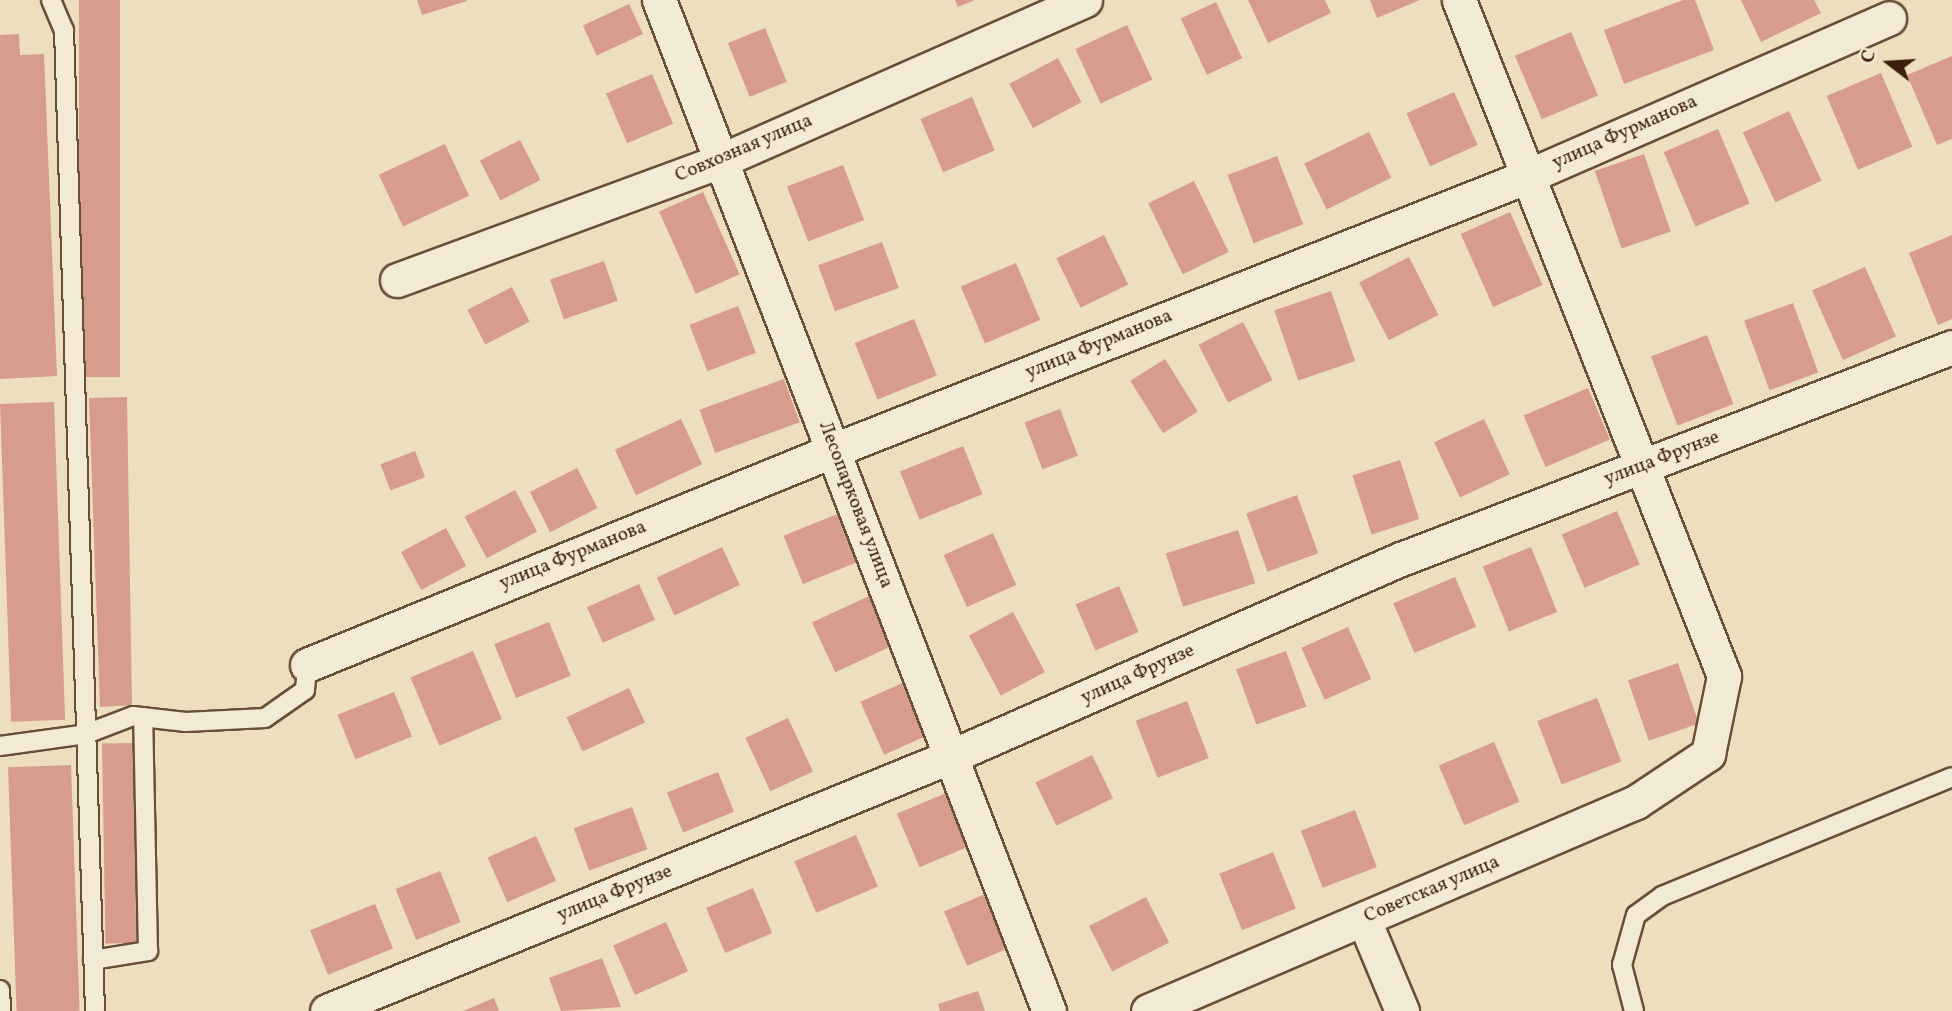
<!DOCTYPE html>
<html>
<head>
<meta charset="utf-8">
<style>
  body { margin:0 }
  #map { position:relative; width:1952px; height:1011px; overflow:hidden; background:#eddebe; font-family:Vollkorn,serif }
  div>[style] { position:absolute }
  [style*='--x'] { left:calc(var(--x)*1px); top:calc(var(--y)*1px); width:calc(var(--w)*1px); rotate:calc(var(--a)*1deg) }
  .building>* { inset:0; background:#d79c8b; transform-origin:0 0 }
  .roads { filter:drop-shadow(2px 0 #684f38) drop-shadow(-2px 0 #684f38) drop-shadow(0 2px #684f38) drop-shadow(0 -2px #684f38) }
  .service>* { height:18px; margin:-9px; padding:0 9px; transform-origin:9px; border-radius:9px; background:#f3ead5 }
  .minor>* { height:33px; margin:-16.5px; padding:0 16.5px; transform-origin:16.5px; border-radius:16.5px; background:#f3ead5 }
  span { translate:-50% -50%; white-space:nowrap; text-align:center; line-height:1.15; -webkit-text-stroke:6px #f3ead5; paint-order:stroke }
  .street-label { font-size:19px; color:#3b1f0c }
  .north { position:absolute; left:1854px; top:28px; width:70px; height:70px; -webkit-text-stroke:5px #f3ead5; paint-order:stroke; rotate:287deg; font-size:19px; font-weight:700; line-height:28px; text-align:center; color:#3b1f0c }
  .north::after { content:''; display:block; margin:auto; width:24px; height:32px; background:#3b1f0c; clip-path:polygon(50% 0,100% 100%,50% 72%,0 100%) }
</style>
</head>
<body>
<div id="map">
  <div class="building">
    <div style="left:79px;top:0;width:41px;height:377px"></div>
    <div style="clip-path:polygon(417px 0,466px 0,467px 1px,422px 15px)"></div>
    <div style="clip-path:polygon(955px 0,975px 0,958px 7px)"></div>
    <div style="clip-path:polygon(1248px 0,1325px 0,1331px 13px,1268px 43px)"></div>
    <div style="clip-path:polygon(1370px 0,1420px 0,1377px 18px)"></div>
    <div style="clip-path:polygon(1683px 0,1695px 0,1714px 50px,1624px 84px,1604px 30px)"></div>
    <div style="clip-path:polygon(1741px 0,1814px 0,1821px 13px,1761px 42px)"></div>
    <div style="left:1216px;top:2px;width:62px;height:39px;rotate:65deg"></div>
    <div style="left:629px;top:4px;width:33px;height:51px;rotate:65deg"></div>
    <div style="left:1127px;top:25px;width:60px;height:57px;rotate:65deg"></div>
    <div style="left:765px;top:28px;width:58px;height:40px;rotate:68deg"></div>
    <div style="left:1571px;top:32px;width:69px;height:61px;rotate:67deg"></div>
    <div style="clip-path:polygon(19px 34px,20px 55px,44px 54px,57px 376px,0 379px,0 35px)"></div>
    <div style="clip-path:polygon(1952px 56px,1952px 139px,1937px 145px,1907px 75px)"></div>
    <div style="left:1058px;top:58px;width:50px;height:55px;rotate:62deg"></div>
    <div style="left:1881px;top:73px;width:80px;height:59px;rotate:67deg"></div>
    <div style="left:652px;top:74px;width:54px;height:50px;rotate:67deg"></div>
    <div style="left:1454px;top:92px;width:58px;height:52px;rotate:66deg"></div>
    <div style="left:972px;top:97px;width:58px;height:56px;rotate:67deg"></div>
    <div style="left:1789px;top:111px;width:77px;height:51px;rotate:65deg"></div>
    <div style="left:1718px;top:129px;width:81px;height:59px;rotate:67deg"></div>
    <div style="left:1369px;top:132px;width:51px;height:72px;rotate:64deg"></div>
    <div style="left:520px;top:140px;width:45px;height:45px;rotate:63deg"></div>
    <div style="left:445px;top:144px;width:57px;height:73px;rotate:65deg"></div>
    <div style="left:1644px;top:154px;width:82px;height:52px;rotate:71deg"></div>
    <div style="left:1277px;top:156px;width:73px;height:53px;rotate:69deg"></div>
    <div style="left:843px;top:165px;width:59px;height:60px;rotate:69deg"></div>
    <div style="left:1194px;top:181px;width:79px;height:51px;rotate:64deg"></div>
    <div style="left:703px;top:192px;width:90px;height:48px;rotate:66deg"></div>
    <div style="left:1510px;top:212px;width:80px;height:54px;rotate:66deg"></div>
    <div style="left:1104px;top:235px;width:55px;height:53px;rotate:64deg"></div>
    <div style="clip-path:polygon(1952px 235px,1952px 319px,1938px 325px,1909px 253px)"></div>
    <div style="left:882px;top:242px;width:49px;height:68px;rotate:70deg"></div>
    <div style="left:1409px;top:257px;width:65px;height:56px;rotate:63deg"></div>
    <div style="left:604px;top:261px;width:42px;height:57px;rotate:71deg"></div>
    <div style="left:1016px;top:263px;width:62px;height:60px;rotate:67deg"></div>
    <div style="left:1865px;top:267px;width:76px;height:58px;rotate:66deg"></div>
    <div style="left:512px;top:287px;width:39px;height:50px;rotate:63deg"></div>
    <div style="left:1331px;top:291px;width:74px;height:60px;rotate:71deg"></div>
    <div style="left:1793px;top:303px;width:74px;height:52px;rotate:70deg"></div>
    <div style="left:738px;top:306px;width:50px;height:52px;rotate:69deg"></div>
    <div style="left:914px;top:319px;width:61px;height:64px;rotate:68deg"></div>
    <div style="left:1243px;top:322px;width:65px;height:50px;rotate:63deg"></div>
    <div style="left:1707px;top:335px;width:74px;height:60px;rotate:69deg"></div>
    <div style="left:1165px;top:359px;width:62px;height:41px;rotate:58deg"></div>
    <div style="left:784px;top:379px;width:46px;height:90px;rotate:70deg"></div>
    <div style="left:1588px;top:388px;width:56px;height:70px;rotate:67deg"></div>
    <div style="clip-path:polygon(127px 397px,132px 705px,100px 707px,89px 398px)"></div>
    <div style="left:54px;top:402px;width:318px;height:54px;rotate:88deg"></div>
    <div style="left:1060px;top:409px;width:50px;height:38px;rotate:69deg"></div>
    <div style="left:681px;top:419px;width:50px;height:73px;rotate:65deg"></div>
    <div style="left:1484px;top:419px;width:61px;height:55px;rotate:65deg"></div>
    <div style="left:963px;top:446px;width:52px;height:68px;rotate:68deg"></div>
    <div style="left:415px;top:451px;width:28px;height:37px;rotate:69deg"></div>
    <div style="left:1400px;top:460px;width:62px;height:50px;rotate:72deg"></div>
    <div style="left:577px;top:468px;width:45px;height:53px;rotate:63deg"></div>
    <div style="left:515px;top:490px;width:47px;height:57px;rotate:62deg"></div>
    <div style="left:1297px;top:495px;width:62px;height:54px;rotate:70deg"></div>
    <div style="left:1617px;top:511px;width:58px;height:60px;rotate:67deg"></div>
    <div style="left:840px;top:513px;width:52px;height:61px;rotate:68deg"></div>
    <div style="left:446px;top:528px;width:43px;height:51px;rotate:62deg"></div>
    <div style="left:1238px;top:530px;width:56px;height:76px;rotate:72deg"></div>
    <div style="left:993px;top:533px;width:57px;height:54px;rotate:66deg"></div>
    <div style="left:722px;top:547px;width:42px;height:72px;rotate:65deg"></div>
    <div style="left:1531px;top:547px;width:70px;height:52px;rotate:68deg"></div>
    <div style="left:1455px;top:577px;width:54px;height:67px;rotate:67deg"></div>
    <div style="left:639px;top:584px;width:39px;height:57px;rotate:66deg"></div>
    <div style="left:1119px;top:586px;width:50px;height:47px;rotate:67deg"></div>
    <div style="left:871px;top:595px;width:55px;height:65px;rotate:65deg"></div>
    <div style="left:1013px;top:612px;width:68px;height:50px;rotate:62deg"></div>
    <div style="left:549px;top:622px;width:58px;height:59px;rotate:68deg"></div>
    <div style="left:1348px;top:627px;width:57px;height:51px;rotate:66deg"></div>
    <div style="left:473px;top:651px;width:74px;height:68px;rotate:67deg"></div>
    <div style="left:1286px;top:651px;width:59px;height:53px;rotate:70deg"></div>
    <div style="left:1678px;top:663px;width:64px;height:53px;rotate:71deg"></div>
    <div style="left:907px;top:681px;width:58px;height:51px;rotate:66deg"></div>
    <div style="left:629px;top:688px;width:38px;height:69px;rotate:65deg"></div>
    <div style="left:394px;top:692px;width:48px;height:61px;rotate:68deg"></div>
    <div style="left:1597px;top:698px;width:68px;height:64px;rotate:69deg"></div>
    <div style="left:1187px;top:701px;width:61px;height:55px;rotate:69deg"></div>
    <div style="left:788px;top:718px;width:59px;height:47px;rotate:65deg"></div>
    <div style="left:1494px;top:742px;width:65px;height:60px;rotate:67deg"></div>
    <div style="left:133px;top:743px;width:200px;height:31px;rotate:89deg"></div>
    <div style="left:1092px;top:755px;width:48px;height:63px;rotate:64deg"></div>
    <div style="left:71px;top:765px;width:246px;height:63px;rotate:88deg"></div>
    <div style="left:718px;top:772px;width:43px;height:55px;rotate:68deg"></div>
    <div style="left:953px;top:790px;width:58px;height:61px;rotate:67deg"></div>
    <div style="left:632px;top:807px;width:45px;height:62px;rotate:70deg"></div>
    <div style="left:1355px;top:810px;width:61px;height:58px;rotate:69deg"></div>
    <div style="left:856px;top:835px;width:56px;height:67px;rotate:67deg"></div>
    <div style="left:536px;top:836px;width:49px;height:53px;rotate:66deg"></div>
    <div style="left:1273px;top:852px;width:61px;height:58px;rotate:68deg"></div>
    <div style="left:440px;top:871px;width:55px;height:48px;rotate:68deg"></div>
    <div style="left:753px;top:888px;width:49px;height:51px;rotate:67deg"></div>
    <div style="left:990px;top:892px;width:59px;height:50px;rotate:67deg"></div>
    <div style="left:1146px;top:897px;width:51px;height:64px;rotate:63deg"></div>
    <div style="left:375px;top:904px;width:48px;height:70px;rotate:68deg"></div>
    <div style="left:666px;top:922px;width:54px;height:58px;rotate:66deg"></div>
    <div style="clip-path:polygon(602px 958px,621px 1007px,561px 1011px,549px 978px)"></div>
    <div style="clip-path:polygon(978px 991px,985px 1011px,940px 1011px,938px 1004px)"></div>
    <div style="clip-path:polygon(494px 998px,499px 1011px,463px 1011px)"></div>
  </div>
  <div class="roads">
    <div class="service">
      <div style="--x:51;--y:0;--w:33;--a:67"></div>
      <div style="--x:64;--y:30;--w:981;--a:88.19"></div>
      <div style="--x:0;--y:746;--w:87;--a:-7.9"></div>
      <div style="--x:86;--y:734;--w:50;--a:-21"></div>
      <div style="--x:133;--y:716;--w:53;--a:6.5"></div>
      <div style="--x:186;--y:722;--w:79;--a:-2.9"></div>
      <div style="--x:265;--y:718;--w:49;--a:-35"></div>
      <div style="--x:305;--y:690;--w:25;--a:-85"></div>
      <div style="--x:93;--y:960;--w:56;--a:-9.3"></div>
      <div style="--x:148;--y:951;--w:234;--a:-91.2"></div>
      <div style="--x:0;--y:990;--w:21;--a:87"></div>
      <div style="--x:1634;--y:1011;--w:48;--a:-104.6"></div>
      <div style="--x:1622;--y:965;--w:52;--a:-74.4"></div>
      <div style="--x:1636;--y:915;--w:32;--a:-36"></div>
      <div style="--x:1662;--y:896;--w:313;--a:-22.3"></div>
    </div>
    <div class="minor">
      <div style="--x:659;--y:0;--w:1084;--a:68.91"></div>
      <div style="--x:397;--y:280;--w:344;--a:-20.2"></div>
      <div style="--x:720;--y:161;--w:399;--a:-23.8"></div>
      <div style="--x:307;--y:665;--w:569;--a:-22.19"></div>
      <div style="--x:834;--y:450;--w:746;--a:-21.54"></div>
      <div style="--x:1528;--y:176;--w:394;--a:-23.6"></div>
      <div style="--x:1364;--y:920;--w:99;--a:67.3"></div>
      <div style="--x:327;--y:1011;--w:677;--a:-22.21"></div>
      <div style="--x:954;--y:755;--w:488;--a:-23.7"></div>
      <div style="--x:1401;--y:559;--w:590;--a:-21.04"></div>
      <div style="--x:1148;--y:1011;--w:531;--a:-23.18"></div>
      <div style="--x:1636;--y:802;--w:87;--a:-33.7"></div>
      <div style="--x:1708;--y:754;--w:80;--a:-78.4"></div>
      <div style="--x:1724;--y:676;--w:726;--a:-111.41"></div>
    </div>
  </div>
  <div class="street-label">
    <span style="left:1625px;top:133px;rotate:-24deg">улица Фурманова</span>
    <span style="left:744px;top:149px;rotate:-23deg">Совхозная улица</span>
    <span style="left:1099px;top:345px;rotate:-22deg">улица Фурманова</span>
    <span style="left:1662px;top:459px;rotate:-21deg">улица Фрунзе</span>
    <span style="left:855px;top:505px;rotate:69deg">Лесопарковая улица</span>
    <span style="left:573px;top:556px;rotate:-22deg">улица Фурманова</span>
    <span style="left:1138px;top:675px;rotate:-24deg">улица Фрунзе</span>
    <span style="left:1432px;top:890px;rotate:-23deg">Советская улица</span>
    <span style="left:615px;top:894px;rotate:-22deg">улица Фрунзе</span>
  </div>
  <div class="north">С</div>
</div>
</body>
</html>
